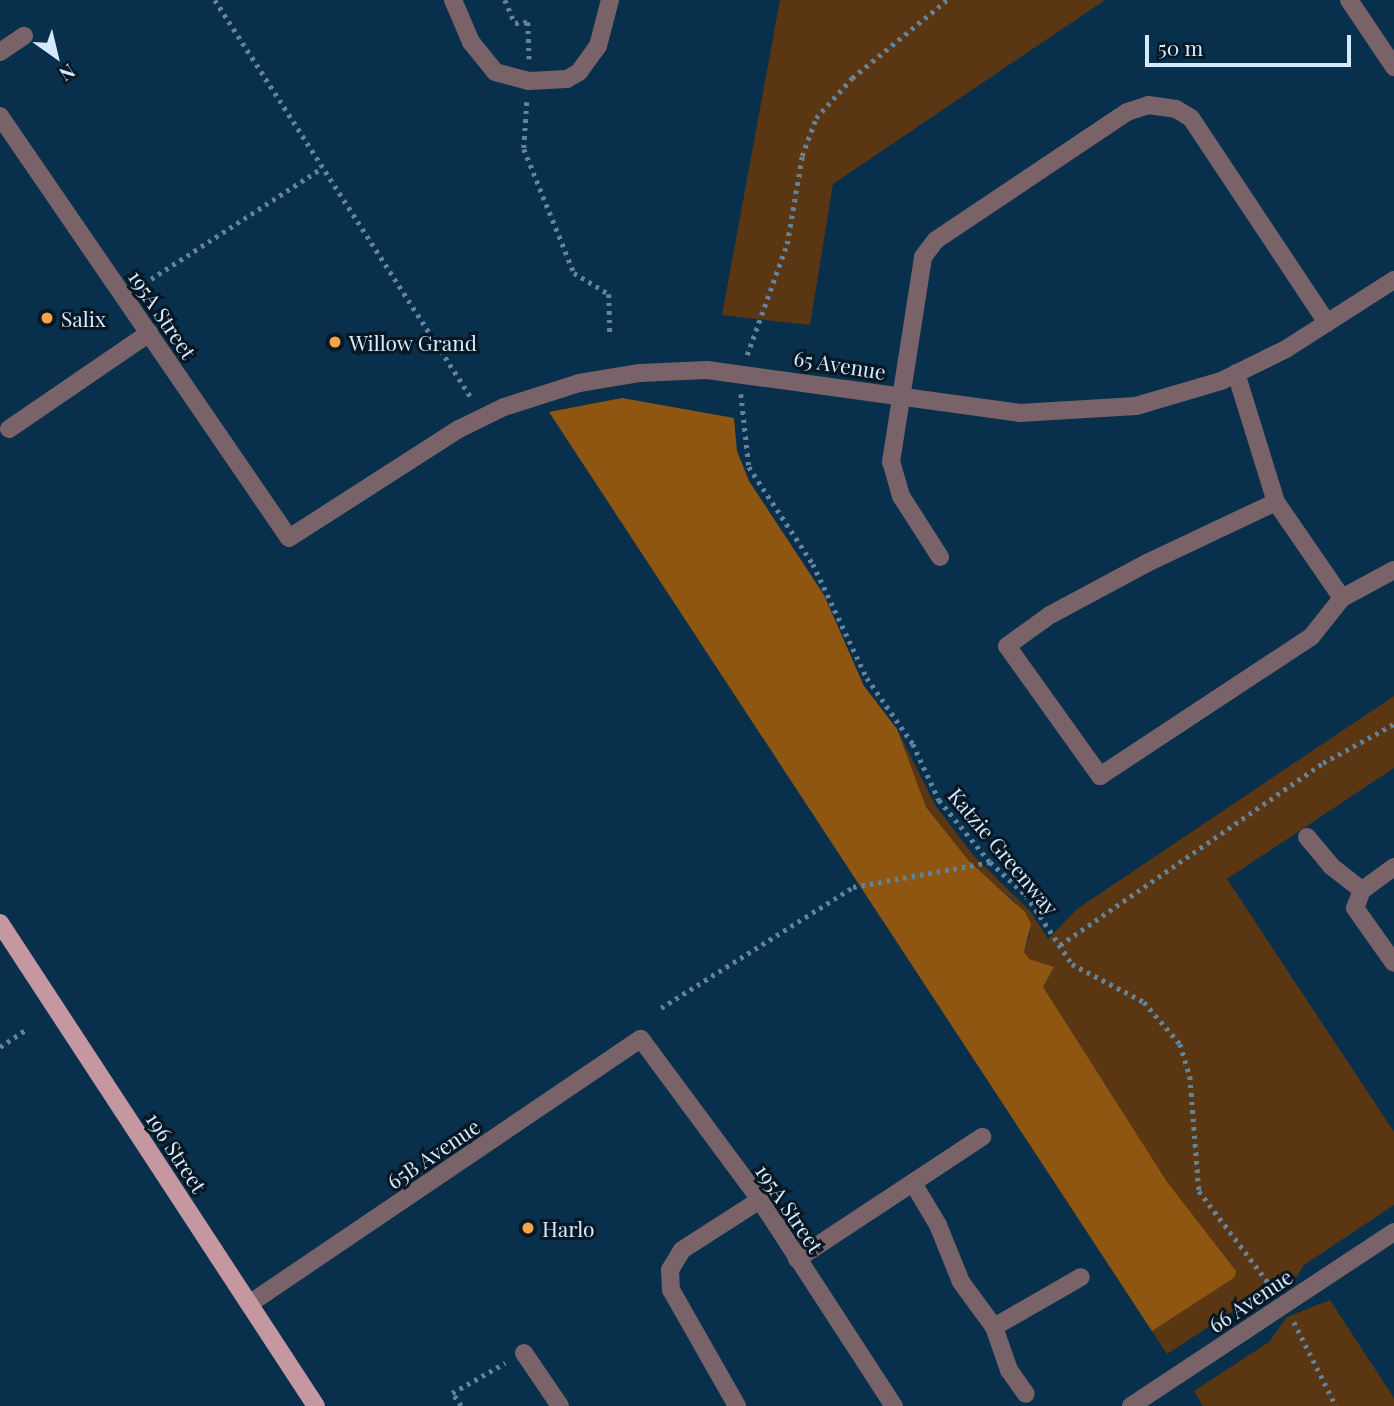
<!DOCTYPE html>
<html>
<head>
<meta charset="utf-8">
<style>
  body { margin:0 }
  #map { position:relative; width:1394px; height:1406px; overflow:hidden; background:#08304c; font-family:"Playfair Display",serif }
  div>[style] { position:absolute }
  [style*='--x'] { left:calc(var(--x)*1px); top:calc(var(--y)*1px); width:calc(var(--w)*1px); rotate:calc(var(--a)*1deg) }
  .green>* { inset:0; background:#5a3712 }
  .forest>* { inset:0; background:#8f5612 }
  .path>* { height:4.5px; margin-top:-2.25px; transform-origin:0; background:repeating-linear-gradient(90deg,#63839a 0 3.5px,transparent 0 8.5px) }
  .minor>* { height:18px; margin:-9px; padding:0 9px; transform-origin:9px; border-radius:9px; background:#796368 }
  .major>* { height:18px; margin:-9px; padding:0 9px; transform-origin:9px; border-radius:9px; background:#c497a1 }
  .dots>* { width:19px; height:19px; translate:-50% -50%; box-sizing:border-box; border:4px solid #081724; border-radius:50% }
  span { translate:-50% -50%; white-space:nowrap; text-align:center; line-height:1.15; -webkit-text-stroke:6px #081724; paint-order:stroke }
  .street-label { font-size:21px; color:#d4e9fb }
  .poi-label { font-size:21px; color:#d4e9fb }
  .left { translate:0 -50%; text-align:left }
  .north { position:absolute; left:21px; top:21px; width:70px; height:70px; -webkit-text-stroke:5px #081724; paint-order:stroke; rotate:146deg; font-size:19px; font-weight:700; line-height:28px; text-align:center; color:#d4e9fb }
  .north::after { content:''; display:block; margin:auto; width:24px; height:32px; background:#d4e9fb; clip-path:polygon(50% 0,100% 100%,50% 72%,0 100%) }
  .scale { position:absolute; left:1145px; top:35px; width:206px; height:32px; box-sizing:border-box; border:4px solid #d4e9fb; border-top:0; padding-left:9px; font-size:21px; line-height:24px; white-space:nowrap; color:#d4e9fb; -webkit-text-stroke:5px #081724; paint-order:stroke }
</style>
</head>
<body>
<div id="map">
  <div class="green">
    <div style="clip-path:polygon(780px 0,1105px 0,833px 184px,810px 325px,722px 315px)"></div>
    <div style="clip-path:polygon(1394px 696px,1394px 768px,1227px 879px,1394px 1132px,1394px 1205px,1304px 1265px,1293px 1282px,1269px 1298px,1242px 1305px,1167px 1354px,958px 1035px,1024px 951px,1030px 934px,1016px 903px,969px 861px,926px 807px,897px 729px,935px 805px,974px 856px,1030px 911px,1048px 939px,1077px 909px)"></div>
    <div style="clip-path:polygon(1330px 1300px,1394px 1398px,1394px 1406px,1203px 1406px,1194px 1391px,1269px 1342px,1287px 1317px)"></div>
  </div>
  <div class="forest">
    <div style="clip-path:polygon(622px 398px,734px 418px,737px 451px,749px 481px,824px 595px,864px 686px,897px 729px,926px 807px,969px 861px,1025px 912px,1031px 924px,1024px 952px,1029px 959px,1054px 967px,1043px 987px,1167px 1182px,1236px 1271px,1235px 1277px,1152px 1331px,549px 412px)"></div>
  </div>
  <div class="path">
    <div style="--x:215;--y:0;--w:475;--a:57.2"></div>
    <div style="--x:505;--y:0;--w:25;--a:67"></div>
    <div style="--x:515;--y:23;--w:13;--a:-4"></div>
    <div style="--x:528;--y:22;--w:37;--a:88"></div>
    <div style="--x:527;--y:102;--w:47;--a:93.7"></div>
    <div style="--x:524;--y:149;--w:134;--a:68"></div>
    <div style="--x:574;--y:273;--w:41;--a:31"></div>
    <div style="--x:609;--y:294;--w:42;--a:88.6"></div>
    <div style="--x:151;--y:279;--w:204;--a:-33"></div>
    <div style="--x:747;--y:355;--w:118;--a:-70.2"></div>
    <div style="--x:787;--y:244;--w:89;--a:-80.3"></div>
    <div style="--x:802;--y:156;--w:40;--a:-69.8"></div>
    <div style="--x:816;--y:118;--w:54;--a:-48"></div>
    <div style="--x:852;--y:78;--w:123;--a:-39.4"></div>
    <div style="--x:741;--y:394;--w:73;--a:83.7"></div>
    <div style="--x:749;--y:467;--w:116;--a:56.6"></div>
    <div style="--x:813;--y:564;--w:126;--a:64.7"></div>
    <div style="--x:867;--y:678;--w:80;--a:55.1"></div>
    <div style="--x:913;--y:744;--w:62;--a:65.1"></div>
    <div style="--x:939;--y:800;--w:80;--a:50.6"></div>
    <div style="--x:990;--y:862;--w:49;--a:42.5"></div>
    <div style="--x:1026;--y:895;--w:83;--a:56.3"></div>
    <div style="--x:1072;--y:964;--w:81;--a:27.8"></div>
    <div style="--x:1144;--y:1002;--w:55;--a:49.4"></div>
    <div style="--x:1180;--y:1044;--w:34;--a:73"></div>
    <div style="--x:1190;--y:1076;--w:115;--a:85.5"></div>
    <div style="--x:1199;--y:1191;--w:123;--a:52.9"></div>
    <div style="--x:1060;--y:945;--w:320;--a:-34.7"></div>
    <div style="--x:1323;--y:763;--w:81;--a:-28.8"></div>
    <div style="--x:661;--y:1008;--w:227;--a:-32.2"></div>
    <div style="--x:853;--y:887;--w:139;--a:-10.3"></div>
    <div style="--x:0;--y:1047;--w:32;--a:-34"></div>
    <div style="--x:1294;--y:1322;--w:94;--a:63.4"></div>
    <div style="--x:461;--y:1406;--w:16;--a:-125"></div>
    <div style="--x:452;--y:1393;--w:61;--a:-29.5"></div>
  </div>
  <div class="minor">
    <div style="--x:453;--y:0;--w:46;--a:66.8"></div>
    <div style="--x:471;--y:42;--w:38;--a:51"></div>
    <div style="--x:495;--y:72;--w:35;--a:15"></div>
    <div style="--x:529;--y:81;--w:38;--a:-3"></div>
    <div style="--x:567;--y:79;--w:14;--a:-30"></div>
    <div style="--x:579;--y:72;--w:32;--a:-54"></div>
    <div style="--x:598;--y:46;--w:48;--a:-75.4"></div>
    <div style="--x:1349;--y:0;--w:81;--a:56.1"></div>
    <div style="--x:0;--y:52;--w:29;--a:-34"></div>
    <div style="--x:0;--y:116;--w:511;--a:55.6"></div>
    <div style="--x:289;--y:538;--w:202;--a:-32.7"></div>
    <div style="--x:459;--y:429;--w:50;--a:-26.1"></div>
    <div style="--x:504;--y:407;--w:79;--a:-17.7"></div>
    <div style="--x:579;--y:383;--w:62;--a:-9.3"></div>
    <div style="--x:640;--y:373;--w:67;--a:-2.6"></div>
    <div style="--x:707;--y:370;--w:316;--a:7.8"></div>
    <div style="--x:1020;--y:413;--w:116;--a:-3.5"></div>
    <div style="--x:1136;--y:406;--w:89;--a:-16.4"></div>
    <div style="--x:1221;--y:381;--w:72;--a:-26.2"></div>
    <div style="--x:1286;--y:349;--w:128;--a:-32.6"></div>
    <div style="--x:1236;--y:373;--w:135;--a:72.8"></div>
    <div style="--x:1276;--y:502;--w:116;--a:55.5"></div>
    <div style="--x:1342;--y:598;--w:59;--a:-28.3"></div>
    <div style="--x:9;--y:429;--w:170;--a:-34.4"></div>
    <div style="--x:1276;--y:502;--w:143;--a:154.7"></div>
    <div style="--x:1147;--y:563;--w:110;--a:151.8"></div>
    <div style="--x:1050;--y:615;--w:53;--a:144.2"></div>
    <div style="--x:1007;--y:646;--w:160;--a:54.4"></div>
    <div style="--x:1100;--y:776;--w:253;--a:-33.4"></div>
    <div style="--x:1311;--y:637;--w:50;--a:-51.5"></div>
    <div style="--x:940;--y:557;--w:72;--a:-122.6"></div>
    <div style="--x:901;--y:496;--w:35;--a:-106"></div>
    <div style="--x:891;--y:462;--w:207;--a:-81.1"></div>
    <div style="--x:923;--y:257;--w:21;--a:-53"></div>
    <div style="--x:936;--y:240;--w:230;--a:-33.8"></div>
    <div style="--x:1127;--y:112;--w:22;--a:-18"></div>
    <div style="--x:1148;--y:105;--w:28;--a:8"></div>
    <div style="--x:1176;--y:109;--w:17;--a:31"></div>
    <div style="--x:1191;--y:118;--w:246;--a:56.4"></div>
    <div style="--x:1307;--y:837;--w:38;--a:50"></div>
    <div style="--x:1331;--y:866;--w:39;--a:38"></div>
    <div style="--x:1394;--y:867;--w:39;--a:144"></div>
    <div style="--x:1362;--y:890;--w:19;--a:111"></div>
    <div style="--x:1355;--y:908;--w:67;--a:54.7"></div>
    <div style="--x:913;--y:1183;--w:49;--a:59.2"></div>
    <div style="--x:938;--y:1225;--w:61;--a:68"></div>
    <div style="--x:961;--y:1282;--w:56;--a:53.7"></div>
    <div style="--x:994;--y:1327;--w:46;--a:70.8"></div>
    <div style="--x:1009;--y:1370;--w:29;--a:55"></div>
    <div style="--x:797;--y:1259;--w:222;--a:-33.4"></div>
    <div style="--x:249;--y:1304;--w:473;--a:-34.1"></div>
    <div style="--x:641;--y:1039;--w:200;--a:53.5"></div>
    <div style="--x:760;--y:1200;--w:246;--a:57"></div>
    <div style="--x:994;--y:1327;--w:100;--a:-29.9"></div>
    <div style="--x:524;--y:1353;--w:64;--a:55.8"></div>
    <div style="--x:737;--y:1406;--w:133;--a:-119.6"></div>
    <div style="--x:671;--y:1290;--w:20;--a:-93"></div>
    <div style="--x:670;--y:1270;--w:23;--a:-59"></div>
    <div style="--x:682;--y:1250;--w:93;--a:-32.7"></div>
    <div style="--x:1131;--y:1406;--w:315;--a:-33.5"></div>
  </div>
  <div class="major">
    <div style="--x:0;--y:923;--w:577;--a:56.81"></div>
  </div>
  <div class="dots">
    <div style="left:47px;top:318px;background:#f7a248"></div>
    <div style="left:335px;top:342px;background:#f7a248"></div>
    <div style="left:528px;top:1228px;background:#f7a248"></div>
  </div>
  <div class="street-label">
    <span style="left:163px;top:314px;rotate:56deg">195A Street</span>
    <span style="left:840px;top:364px;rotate:9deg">65 Avenue</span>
    <span style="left:1004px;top:851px;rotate:50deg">Katzie Greenway</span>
    <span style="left:177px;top:1152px;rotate:57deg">196 Street</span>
    <span style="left:433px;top:1153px;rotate:-34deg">65B Avenue</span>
    <span style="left:790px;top:1208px;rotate:56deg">195A Street</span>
    <span style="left:1250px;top:1300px;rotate:-34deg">66 Avenue</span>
  </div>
  <div class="poi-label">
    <span class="left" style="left:61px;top:318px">Salix</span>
    <span class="left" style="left:349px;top:342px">Willow Grand</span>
    <span class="left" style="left:542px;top:1228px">Harlo</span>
  </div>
  <div class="north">N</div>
  <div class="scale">50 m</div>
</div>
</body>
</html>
